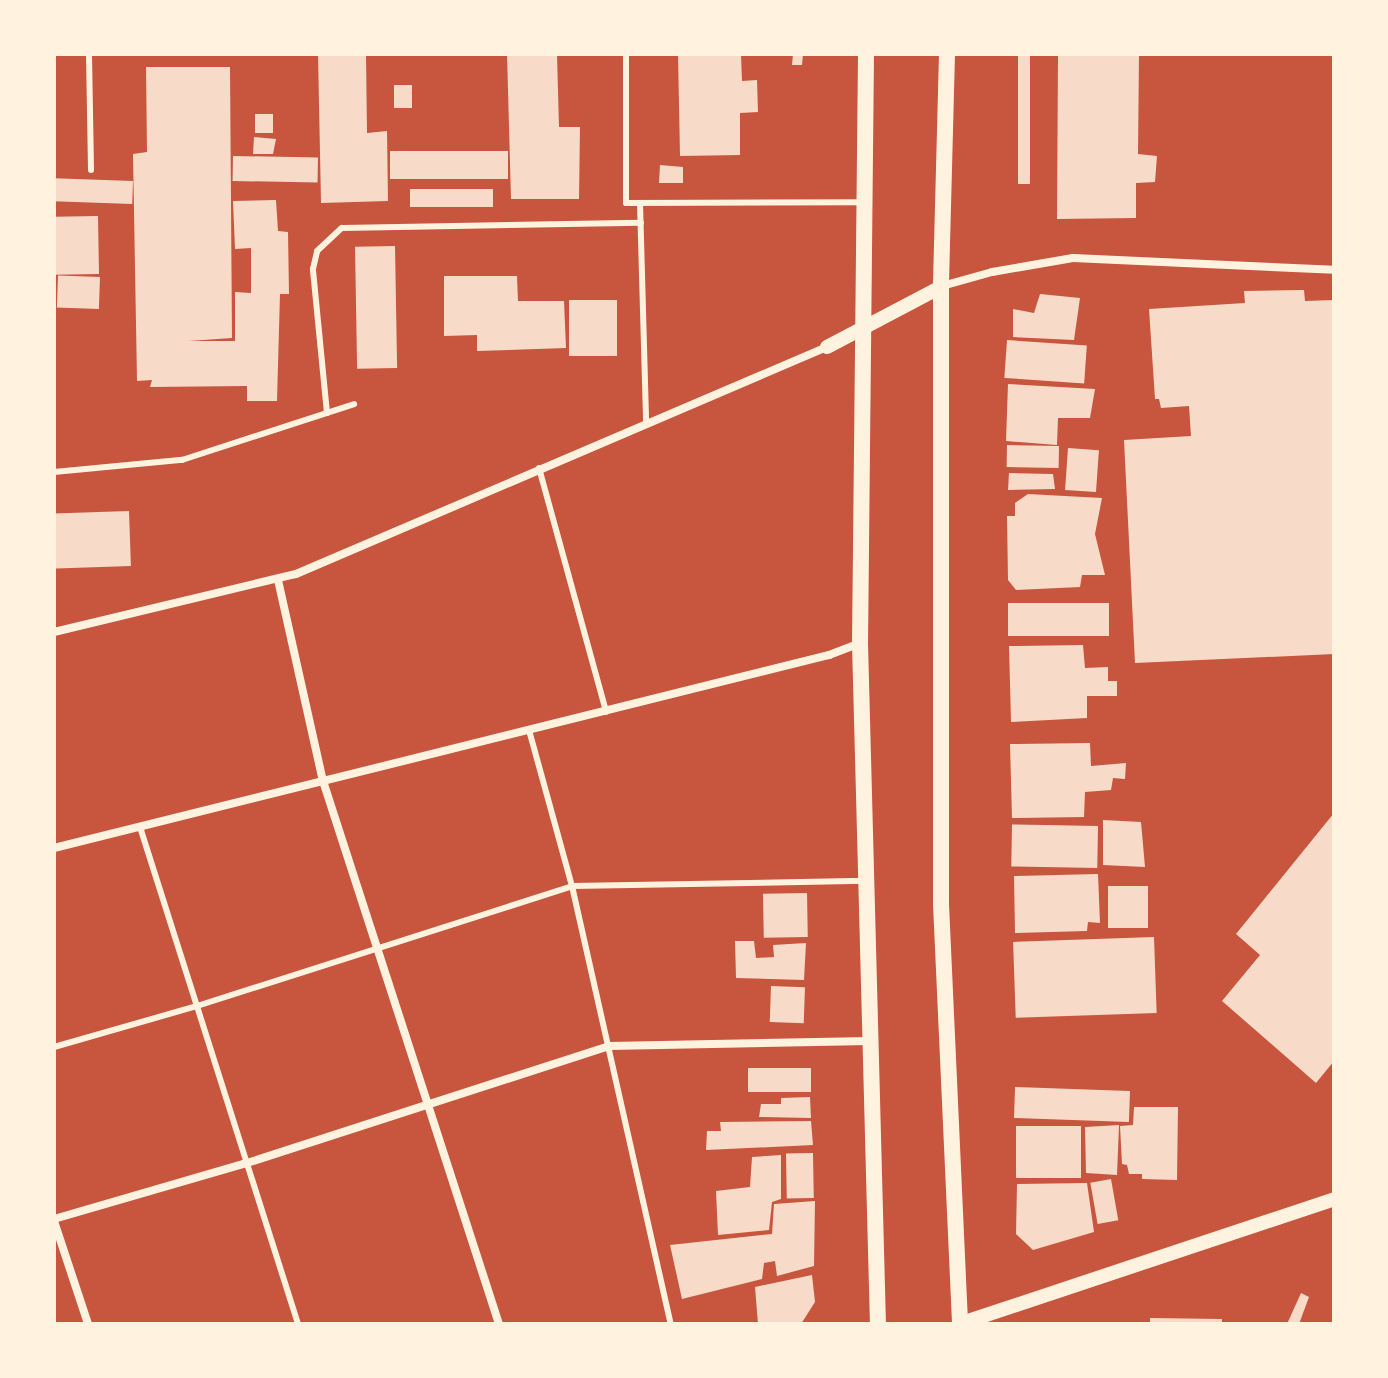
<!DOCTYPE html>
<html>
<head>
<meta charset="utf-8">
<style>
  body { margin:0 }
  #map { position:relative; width:1388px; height:1378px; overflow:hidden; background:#c8553d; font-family:Manrope,sans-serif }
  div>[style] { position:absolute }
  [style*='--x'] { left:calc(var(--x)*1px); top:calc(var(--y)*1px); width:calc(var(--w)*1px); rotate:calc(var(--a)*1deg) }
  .building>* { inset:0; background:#f7dbc8; transform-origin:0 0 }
  .service>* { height:6px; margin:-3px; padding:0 3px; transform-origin:3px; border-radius:3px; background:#fff3e0 }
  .minor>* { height:8px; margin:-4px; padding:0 4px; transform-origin:4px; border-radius:4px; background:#fff3e0 }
  .tertiary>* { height:14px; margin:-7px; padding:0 7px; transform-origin:7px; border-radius:7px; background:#fff3e0 }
  .secondary>* { height:16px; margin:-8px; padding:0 8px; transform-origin:8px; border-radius:8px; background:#fff3e0 }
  span { translate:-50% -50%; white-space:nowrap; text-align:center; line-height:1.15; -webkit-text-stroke:7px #fff3e0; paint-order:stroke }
  .frame { position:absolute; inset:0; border:56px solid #fff3e0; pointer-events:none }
</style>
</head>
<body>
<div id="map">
  <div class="building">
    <div style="clip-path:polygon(318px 54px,366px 54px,367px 133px,387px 131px,388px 201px,321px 203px)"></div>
    <div style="clip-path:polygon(507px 54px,557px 54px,559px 127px,580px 127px,579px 199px,511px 199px)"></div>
    <div style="clip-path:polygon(678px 54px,741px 54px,742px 81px,757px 80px,758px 112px,740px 113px,740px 155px,680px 156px)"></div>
    <div style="clip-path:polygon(793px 54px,803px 54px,802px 65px,792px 65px)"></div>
    <div style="left:1018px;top:54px;width:12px;height:130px"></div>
    <div style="clip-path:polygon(1058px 54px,1139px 54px,1138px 154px,1157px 156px,1155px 182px,1136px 183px,1136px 218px,1057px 219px)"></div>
    <div style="clip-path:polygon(146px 67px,230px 67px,232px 338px,189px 341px,235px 341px,235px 292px,251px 293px,251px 248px,235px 249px,233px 201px,276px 200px,278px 231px,288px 232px,289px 294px,280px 294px,277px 401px,247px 401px,247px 386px,150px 387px,152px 380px,137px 381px,133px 154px,147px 152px)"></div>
    <div style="left:394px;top:85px;width:18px;height:23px"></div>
    <div style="left:255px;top:114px;width:18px;height:19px"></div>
    <div style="clip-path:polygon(254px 137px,276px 139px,273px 154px,253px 154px)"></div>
    <div style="left:390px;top:151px;width:118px;height:28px"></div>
    <div style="left:233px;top:156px;width:85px;height:25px;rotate:1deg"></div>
    <div style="clip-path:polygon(660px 165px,683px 167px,683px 183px,659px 183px)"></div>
    <div style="left:133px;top:181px;width:23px;height:79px;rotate:92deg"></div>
    <div style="left:493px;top:189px;width:18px;height:83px;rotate:90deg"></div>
    <div style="left:98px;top:216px;width:58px;height:44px;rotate:89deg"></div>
    <div style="left:395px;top:246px;width:122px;height:40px;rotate:89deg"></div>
    <div style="clip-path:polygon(444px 276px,517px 276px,518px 301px,564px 301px,566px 348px,477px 351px,477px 335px,444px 336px)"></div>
    <div style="left:100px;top:277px;width:32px;height:42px;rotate:92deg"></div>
    <div style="clip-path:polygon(1304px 290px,1305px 301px,1334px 300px,1334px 654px,1135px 663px,1124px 440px,1191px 436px,1189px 406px,1161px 408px,1159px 399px,1155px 399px,1149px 309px,1245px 303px,1244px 291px)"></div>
    <div style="clip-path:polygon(1040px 294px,1080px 298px,1074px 340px,1013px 337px,1013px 309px,1034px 313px)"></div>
    <div style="left:617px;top:300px;width:56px;height:48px;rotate:90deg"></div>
    <div style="left:1007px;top:340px;width:80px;height:38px;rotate:4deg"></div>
    <div style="clip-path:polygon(1008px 384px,1095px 389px,1090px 418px,1058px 418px,1057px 445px,1006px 441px)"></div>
    <div style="left:1007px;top:445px;width:52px;height:22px;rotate:1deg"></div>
    <div style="left:1068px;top:448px;width:31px;height:42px;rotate:4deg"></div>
    <div style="clip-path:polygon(1009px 473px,1053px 474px,1055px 489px,1008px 490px)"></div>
    <div style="clip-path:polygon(1028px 494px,1102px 498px,1095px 534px,1105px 575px,1082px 575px,1080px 587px,1016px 590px,1008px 580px,1007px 516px,1015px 516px,1015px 503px)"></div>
    <div style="left:129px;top:511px;width:55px;height:75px;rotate:88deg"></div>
    <div style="left:1008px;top:603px;width:101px;height:33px"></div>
    <div style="clip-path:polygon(1083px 645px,1085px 668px,1108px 667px,1108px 681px,1117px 681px,1117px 696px,1087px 696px,1087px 718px,1011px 722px,1009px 646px)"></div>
    <div style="clip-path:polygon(1090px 743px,1091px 766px,1126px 763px,1125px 779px,1113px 778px,1111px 790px,1085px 792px,1084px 817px,1012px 818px,1010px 744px)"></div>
    <div style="clip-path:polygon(1334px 813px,1334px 1061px,1316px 1083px,1222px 1001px,1260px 955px,1236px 934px)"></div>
    <div style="clip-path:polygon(1103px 820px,1141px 822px,1145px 867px,1103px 865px)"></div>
    <div style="left:1098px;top:826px;width:42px;height:86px;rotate:91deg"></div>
    <div style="clip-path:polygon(1098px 874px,1100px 923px,1088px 922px,1087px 931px,1015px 933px,1014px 876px)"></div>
    <div style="left:1148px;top:886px;width:42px;height:40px;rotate:90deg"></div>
    <div style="left:807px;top:893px;width:44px;height:44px;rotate:89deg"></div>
    <div style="left:1154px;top:937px;width:76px;height:141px;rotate:88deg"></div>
    <div style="clip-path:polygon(735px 941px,754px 941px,756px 958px,774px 957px,773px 945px,806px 943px,804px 980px,736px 978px)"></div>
    <div style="left:771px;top:986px;width:34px;height:36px;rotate:2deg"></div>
    <div style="left:811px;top:1068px;width:24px;height:63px;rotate:90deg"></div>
    <div style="left:1130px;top:1091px;width:31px;height:115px;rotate:92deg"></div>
    <div style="clip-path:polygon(810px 1097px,811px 1118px,759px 1117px,761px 1104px,781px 1104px,781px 1098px)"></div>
    <div style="clip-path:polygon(1134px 1107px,1178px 1107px,1177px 1180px,1142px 1179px,1142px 1174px,1129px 1174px,1127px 1165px,1122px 1164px,1120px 1126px,1133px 1125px)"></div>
    <div style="clip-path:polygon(811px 1121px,813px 1145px,706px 1150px,707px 1131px,721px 1131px,720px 1122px)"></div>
    <div style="clip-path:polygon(1119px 1125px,1117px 1175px,1086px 1173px,1085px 1127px)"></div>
    <div style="left:1081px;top:1126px;width:52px;height:65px;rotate:90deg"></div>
    <div style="left:813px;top:1153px;width:45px;height:27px;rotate:89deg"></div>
    <div style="clip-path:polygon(781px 1155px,781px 1199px,772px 1202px,769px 1230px,718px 1235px,716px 1191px,750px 1187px,752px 1157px)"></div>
    <div style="left:1111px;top:1179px;width:42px;height:21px;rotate:80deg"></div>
    <div style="clip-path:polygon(1087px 1183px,1094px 1232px,1033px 1250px,1016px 1234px,1017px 1184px)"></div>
    <div style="clip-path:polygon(815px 1201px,814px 1266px,777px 1276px,775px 1261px,764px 1263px,762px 1279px,682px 1299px,670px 1245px,772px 1234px,774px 1204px)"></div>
    <div style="clip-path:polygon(812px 1275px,815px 1302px,801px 1324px,758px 1324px,755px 1287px)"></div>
    <div style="clip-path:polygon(1301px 1293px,1309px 1297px,1299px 1324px,1287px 1324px)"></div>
    <div style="clip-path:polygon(1150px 1318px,1222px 1319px,1222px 1324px,1150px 1324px)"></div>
  </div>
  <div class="service">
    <div style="--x:89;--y:54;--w:116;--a:89"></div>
    <div style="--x:626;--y:54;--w:149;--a:90"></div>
    <div style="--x:626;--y:203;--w:236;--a:-0.2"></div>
    <div style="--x:640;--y:203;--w:219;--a:88.4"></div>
    <div style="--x:327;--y:413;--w:145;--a:-95.6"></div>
    <div style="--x:313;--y:269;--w:18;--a:-77"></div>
    <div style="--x:317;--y:251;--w:34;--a:-43"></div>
    <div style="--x:342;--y:228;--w:299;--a:-1"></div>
    <div style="--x:539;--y:468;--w:253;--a:74.6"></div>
    <div style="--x:54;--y:472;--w:129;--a:-5.4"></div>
    <div style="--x:182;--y:460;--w:181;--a:-18"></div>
    <div style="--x:529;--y:730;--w:162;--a:74.6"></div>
    <div style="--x:572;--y:886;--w:449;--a:77.3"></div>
    <div style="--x:140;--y:827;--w:522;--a:72.36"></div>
    <div style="--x:54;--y:1047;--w:149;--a:-16"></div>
    <div style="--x:197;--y:1006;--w:394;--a:-17.7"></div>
    <div style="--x:572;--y:886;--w:294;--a:-1"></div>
  </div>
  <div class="minor">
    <div style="--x:942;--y:286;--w:52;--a:-15.6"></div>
    <div style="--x:992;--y:272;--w:82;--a:-9.8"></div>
    <div style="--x:1073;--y:258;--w:261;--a:2.6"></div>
    <div style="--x:278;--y:580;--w:206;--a:77.4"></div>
    <div style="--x:323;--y:781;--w:571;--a:72.04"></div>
    <div style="--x:54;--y:632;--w:249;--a:-13.5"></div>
    <div style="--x:296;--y:574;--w:577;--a:-23.15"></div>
    <div style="--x:54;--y:848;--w:799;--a:-13.98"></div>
    <div style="--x:829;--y:655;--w:33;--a:-21"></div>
    <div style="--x:54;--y:1219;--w:201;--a:-16.2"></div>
    <div style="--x:247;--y:1163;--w:380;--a:-17.9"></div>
    <div style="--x:609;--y:1046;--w:261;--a:-1.1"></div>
    <div style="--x:54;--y:1221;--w:108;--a:71.7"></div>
  </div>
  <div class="tertiary">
    <div style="--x:827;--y:347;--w:129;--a:-27.8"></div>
    <div style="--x:959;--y:1324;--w:395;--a:-18.4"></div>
  </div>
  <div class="secondary">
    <div style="--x:866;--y:54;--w:589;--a:90.58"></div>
    <div style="--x:860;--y:643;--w:681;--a:88.49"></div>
    <div style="--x:947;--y:54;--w:233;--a:91.5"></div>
    <div style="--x:941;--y:287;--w:617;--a:90"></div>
    <div style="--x:941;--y:904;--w:420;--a:87.4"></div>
  </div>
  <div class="frame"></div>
</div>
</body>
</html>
